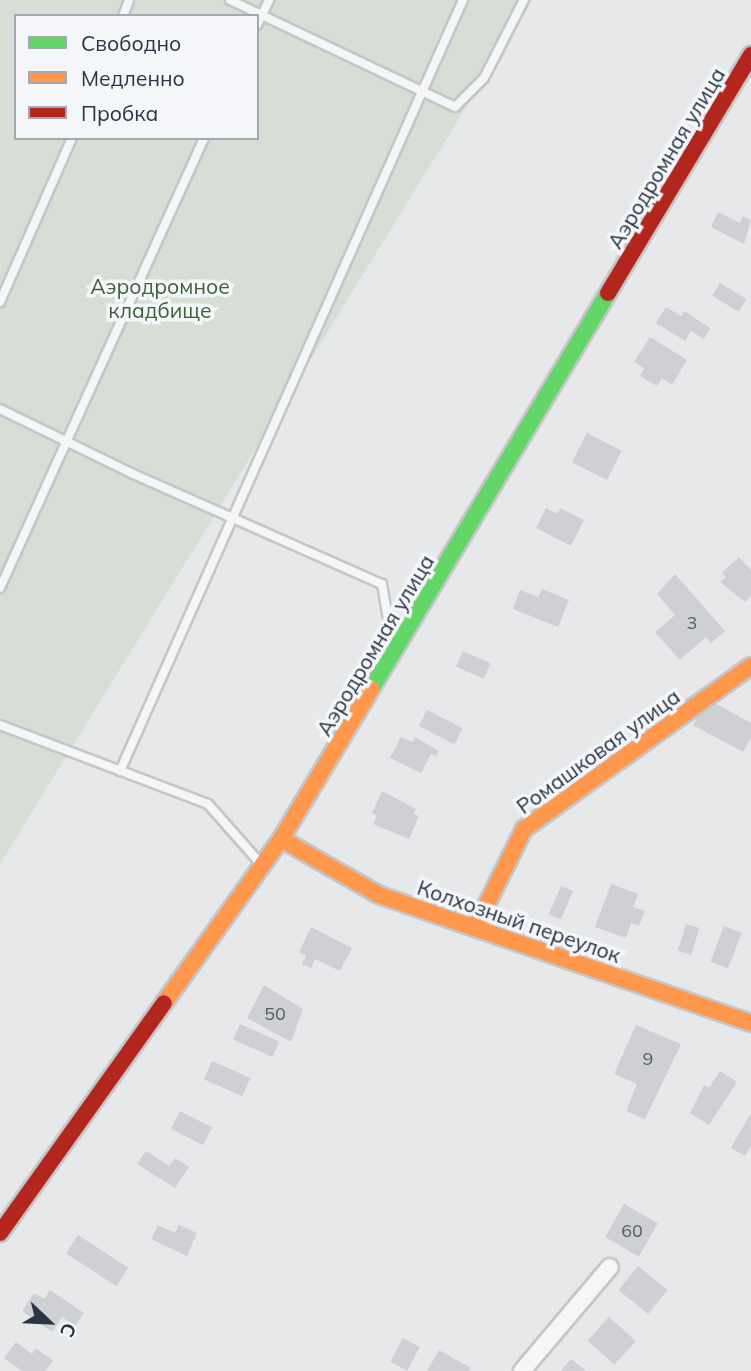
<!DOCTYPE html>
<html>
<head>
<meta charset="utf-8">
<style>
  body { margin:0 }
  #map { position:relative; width:751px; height:1371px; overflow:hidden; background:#e6e8ea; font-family:Mulish,sans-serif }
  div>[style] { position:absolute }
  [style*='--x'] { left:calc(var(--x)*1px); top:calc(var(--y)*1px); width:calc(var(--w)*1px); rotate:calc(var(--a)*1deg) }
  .green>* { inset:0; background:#d6ded6 }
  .building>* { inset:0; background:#ced0d3; transform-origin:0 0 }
  .roads { filter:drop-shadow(2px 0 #c4c6c8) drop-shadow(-2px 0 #c4c6c8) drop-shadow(0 2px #c4c6c8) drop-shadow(0 -2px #c4c6c8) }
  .lane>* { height:8px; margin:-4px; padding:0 4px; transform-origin:4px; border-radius:4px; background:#f5f6f7 }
  .street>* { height:16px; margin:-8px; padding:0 8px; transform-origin:8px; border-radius:8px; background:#f5f6f7 }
  .fast>* { height:16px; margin:-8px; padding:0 8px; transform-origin:8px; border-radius:8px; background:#63d668 }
  .slow>* { height:16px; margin:-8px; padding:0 8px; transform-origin:8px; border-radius:8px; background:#ff974d }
  .jam>* { height:16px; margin:-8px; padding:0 8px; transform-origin:8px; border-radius:8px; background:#b3261e }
  span { translate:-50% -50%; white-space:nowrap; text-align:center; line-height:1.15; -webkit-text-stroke:7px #f4f6f9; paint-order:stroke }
  .number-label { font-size:18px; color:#545c69 }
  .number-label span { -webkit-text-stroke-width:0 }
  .street-label { font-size:21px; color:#2b3445 }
  .park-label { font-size:21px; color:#3f6138 }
  .legend { position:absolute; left:14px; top:14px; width:245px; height:126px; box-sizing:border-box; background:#f4f6f9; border:2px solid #a4a8b1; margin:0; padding:9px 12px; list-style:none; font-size:21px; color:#2b3445 }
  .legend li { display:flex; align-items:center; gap:14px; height:35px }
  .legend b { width:35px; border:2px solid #a4a8b1 }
  .north { position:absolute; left:14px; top:1287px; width:70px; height:70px; -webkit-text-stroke:5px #f4f6f9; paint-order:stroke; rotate:113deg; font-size:19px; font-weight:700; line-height:28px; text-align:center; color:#2b3445 }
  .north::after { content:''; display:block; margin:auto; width:24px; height:32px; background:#2b3445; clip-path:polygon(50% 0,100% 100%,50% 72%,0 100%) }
</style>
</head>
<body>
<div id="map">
  <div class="green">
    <div style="clip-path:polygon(evenodd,0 0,532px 0,0 864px,0 0,16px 16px,257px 16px,257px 138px,16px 138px,16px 16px)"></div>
  </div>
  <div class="building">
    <div style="clip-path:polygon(718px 212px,740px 223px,743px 216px,751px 220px,744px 244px,711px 227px)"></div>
    <div style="left:720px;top:283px;width:31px;height:15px;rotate:31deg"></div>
    <div style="clip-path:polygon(666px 307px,681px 316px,684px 311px,710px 328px,704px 339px,691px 331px,685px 341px,656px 323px)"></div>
    <div style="clip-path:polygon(650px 337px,687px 360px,672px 385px,662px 378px,657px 386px,640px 376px,644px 368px,634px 362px)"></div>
    <div style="left:587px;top:433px;width:39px;height:33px;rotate:27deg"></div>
    <div style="clip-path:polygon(546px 508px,557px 514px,560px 508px,584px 520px,571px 546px,536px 528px)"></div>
    <div style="clip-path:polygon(739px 557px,751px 570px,751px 596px,745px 602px,720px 582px,726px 577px,722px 573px)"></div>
    <div style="clip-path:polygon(675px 574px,725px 631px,711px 643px,706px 637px,680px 660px,655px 632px,675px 615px,657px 594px)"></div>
    <div style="clip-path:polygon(542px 589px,569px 600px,558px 627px,513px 609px,520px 590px,538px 597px)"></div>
    <div style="left:463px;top:651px;width:30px;height:17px;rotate:24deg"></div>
    <div style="clip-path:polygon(707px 699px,751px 723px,751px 738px,743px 752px,693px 725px)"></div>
    <div style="left:427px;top:710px;width:40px;height:18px;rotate:27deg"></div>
    <div style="clip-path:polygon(401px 737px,413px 742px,415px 737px,439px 751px,436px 756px,431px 754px,421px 773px,390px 758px)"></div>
    <div style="clip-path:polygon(382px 791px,416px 809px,413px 814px,419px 816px,409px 839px,373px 824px,377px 815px,372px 813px)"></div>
    <div style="clip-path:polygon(611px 884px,638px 894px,633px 907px,645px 911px,639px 926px,631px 923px,626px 938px,595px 927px)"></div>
    <div style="left:561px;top:886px;width:13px;height:31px;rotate:23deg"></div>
    <div style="left:686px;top:924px;width:14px;height:28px;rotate:17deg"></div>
    <div style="left:724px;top:926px;width:19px;height:38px;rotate:21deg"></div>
    <div style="clip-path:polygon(311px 927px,352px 948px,340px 971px,315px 959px,311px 968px,302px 964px,306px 956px,299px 952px)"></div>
    <div style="clip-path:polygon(264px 985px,303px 1009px,291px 1042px,247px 1018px)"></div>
    <div style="left:240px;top:1024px;width:43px;height:17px;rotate:24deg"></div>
    <div style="clip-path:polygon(636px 1025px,681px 1044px,645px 1119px,626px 1111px,637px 1084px,614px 1074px)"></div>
    <div style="left:212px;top:1061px;width:42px;height:20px;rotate:24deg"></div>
    <div style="clip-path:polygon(720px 1071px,737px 1082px,709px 1125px,690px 1113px,704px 1085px,709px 1088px)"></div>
    <div style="left:180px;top:1111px;width:36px;height:20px;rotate:27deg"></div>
    <div style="clip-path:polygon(751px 1113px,751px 1146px,745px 1156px,731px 1148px)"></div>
    <div style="clip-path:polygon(146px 1151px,169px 1166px,175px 1158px,189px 1167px,175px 1188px,137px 1164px)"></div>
    <div style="left:624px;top:1204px;width:39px;height:38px;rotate:30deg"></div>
    <div style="clip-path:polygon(158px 1225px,175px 1233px,179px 1225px,197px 1233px,187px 1256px,151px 1239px)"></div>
    <div style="left:78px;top:1235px;width:60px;height:22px;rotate:33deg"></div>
    <div style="left:638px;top:1266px;width:38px;height:31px;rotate:39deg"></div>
    <div style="clip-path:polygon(50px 1290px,84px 1313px,75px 1326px,62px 1317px,52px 1332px,22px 1311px,34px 1293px,44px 1299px)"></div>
    <div style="left:609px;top:1317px;width:36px;height:32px;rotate:42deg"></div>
    <div style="left:403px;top:1338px;width:19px;height:27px;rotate:28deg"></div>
    <div style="clip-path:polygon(16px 1342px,32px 1354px,36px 1348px,53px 1361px,45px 1371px,22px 1371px,4px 1358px)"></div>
    <div style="clip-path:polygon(439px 1350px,471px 1368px,469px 1371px,427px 1371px)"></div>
    <div style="clip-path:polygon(571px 1359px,586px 1371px,561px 1371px)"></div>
  </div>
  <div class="roads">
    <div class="lane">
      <div style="--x:230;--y:0;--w:249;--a:25.4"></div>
      <div style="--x:455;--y:107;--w:41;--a:-45"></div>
      <div style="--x:484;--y:78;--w:88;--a:-62.9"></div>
      <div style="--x:123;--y:16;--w:17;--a:-69"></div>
      <div style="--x:257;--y:25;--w:28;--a:-64"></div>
      <div style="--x:0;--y:302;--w:179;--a:-66.3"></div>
      <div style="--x:0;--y:409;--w:146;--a:26"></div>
      <div style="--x:131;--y:473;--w:274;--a:23.9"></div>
      <div style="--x:382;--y:584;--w:60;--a:80.4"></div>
      <div style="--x:0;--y:588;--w:494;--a:-65.6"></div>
      <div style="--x:0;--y:725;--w:222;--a:20.8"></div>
      <div style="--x:208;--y:804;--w:79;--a:48.6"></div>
      <div style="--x:120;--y:771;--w:844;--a:-66.02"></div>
    </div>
    <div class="street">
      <div style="--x:522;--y:1371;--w:136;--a:-49.8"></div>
    </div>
    <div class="fast">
      <div style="--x:371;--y:689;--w:462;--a:-59.1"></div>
    </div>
    <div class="slow">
      <div style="--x:281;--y:839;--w:113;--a:29.7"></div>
      <div style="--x:379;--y:895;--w:393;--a:19"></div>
      <div style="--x:475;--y:928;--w:110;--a:-63.7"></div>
      <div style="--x:524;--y:829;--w:279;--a:-35.7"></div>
      <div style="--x:164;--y:1003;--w:201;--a:-54.5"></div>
      <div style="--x:281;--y:839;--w:175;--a:-59"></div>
    </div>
    <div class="jam">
      <div style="--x:608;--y:293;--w:278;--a:-59"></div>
      <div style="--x:0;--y:1233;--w:282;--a:-54.5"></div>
    </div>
  </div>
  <div class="number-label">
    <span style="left:692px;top:623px">3</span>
    <span style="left:275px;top:1014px">50</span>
    <span style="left:648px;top:1059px">9</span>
    <span style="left:632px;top:1231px">60</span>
  </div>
  <div class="street-label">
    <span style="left:666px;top:158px;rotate:-59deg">Аэродромная улица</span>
    <span style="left:375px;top:645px;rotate:-59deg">Аэродромная улица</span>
    <span style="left:598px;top:751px;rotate:-36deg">Ромашковая улица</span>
    <span style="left:519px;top:921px;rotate:19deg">Колхозный переулок</span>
  </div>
  <div class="park-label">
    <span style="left:160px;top:298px">Аэродромное<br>кладбище</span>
  </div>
  <ul class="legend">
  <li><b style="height:9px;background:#63d668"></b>Свободно</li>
  <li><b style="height:9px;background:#ff974d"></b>Медленно</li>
  <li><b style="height:9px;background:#b3261e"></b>Пробка</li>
  </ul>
  <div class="north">С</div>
</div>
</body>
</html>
